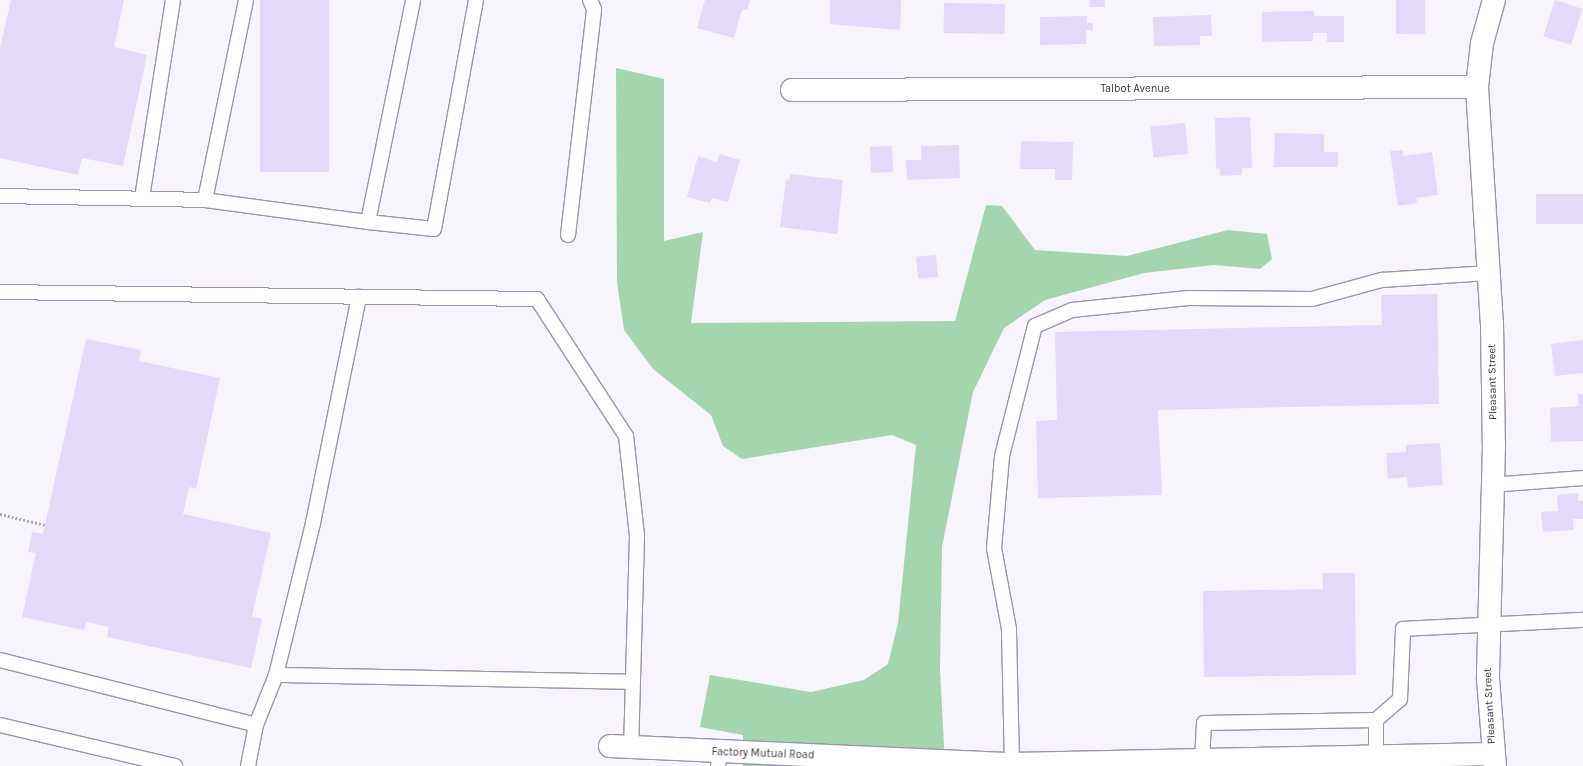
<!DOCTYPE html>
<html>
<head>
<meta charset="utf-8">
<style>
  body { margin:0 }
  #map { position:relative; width:1583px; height:766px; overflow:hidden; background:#f7f5fb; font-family:Karla,sans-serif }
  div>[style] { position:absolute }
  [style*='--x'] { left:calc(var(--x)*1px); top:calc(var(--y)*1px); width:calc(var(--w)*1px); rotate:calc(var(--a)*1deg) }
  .forest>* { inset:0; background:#a3d5af }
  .building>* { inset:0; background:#e4d9f9; transform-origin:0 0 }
  .path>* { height:2.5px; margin-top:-1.25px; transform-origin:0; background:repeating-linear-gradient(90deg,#aba8b0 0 2px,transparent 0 4px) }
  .roads { filter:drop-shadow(1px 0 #9d93af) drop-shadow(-1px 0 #9d93af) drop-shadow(0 1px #9d93af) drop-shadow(0 -1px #9d93af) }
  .service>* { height:14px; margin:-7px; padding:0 7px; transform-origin:7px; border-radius:7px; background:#fff }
  .minor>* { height:22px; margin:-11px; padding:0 11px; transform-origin:11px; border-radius:11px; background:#fff }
  .tertiary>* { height:22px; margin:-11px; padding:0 11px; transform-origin:11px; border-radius:11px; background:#fff }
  span { translate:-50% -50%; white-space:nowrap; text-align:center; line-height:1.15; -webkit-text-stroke:4px #fff; paint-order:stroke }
  .street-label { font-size:11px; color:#38343f }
</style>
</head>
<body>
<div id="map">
  <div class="forest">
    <div style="clip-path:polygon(616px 68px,664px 79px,664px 241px,703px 232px,691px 323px,955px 321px,986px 205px,1002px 206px,1035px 250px,1127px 256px,1228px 230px,1267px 234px,1272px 259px,1260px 269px,1214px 265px,1144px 273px,1045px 300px,1004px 328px,973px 392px,942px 547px,940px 668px,945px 766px,743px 766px,743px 735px,700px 727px,710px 675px,811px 692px,864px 680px,888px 664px,898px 623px,916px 445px,892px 435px,742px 459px,723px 446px,711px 415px,653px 369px,624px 330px,617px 282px)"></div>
  </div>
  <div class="building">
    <div style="clip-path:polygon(11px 0,124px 0,114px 47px,147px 55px,123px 166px,82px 158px,78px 175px,0 158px,0 48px)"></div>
    <div style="left:260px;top:0;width:69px;height:172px"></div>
    <div style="clip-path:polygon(705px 0,750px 0,747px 10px,742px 9px,734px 38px,697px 28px)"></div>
    <div style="clip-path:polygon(830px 0,901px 0,900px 30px,830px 24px)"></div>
    <div style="left:1090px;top:0;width:15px;height:7px"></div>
    <div style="left:1396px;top:0;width:29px;height:34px"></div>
    <div style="left:1555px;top:0;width:29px;height:38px;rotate:18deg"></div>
    <div style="left:944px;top:3px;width:61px;height:30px;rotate:1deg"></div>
    <div style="clip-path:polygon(1314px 11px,1314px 16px,1344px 16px,1344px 42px,1327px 42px,1327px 33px,1313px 33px,1313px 41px,1262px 42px,1262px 12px)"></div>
    <div style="clip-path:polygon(1211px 15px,1212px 36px,1200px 36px,1200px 45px,1154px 46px,1153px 17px)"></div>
    <div style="clip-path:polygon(1087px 16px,1087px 23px,1093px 23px,1093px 31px,1086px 30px,1086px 44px,1040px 45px,1040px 17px)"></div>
    <div style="clip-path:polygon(1250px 117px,1252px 168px,1242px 168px,1242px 175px,1220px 176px,1220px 169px,1216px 168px,1215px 118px)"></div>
    <div style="left:1185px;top:123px;width:31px;height:35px;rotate:84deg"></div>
    <div style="clip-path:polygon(1275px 133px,1324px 134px,1324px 152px,1338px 152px,1338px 167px,1274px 167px)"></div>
    <div style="clip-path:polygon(1021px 141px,1073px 142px,1072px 180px,1055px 180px,1055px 169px,1020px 169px)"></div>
    <div style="clip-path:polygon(959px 145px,960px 178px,907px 180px,906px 160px,921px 160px,921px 146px)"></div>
    <div style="left:892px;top:146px;width:26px;height:22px;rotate:88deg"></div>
    <div style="clip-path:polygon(1403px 150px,1403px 156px,1432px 152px,1438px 195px,1416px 198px,1417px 203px,1398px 206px,1390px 151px)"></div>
    <div style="clip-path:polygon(720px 154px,740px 160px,728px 202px,712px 198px,710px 203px,687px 197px,698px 156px,717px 162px)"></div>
    <div style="clip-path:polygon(790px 174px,843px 180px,837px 234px,780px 227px,786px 180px,789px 181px)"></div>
    <div style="left:1583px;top:194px;width:30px;height:47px;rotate:90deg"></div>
    <div style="left:936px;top:255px;width:22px;height:20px;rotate:85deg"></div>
    <div style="clip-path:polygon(1437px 294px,1439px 404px,1158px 410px,1162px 495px,1038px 498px,1036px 421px,1057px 420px,1055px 332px,1382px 325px,1381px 295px)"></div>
    <div style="clip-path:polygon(86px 339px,141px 350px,139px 361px,220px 378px,196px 489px,189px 487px,183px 514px,271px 533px,252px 616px,262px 619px,251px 668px,107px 637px,109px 627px,86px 622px,84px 630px,22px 617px,36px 553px,28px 552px,32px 532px,43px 534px)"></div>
    <div style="clip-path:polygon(1583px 340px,1583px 373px,1555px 376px,1551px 344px)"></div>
    <div style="clip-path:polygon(1578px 394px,1583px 394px,1583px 441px,1551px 442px,1550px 408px,1579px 406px)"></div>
    <div style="clip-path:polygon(1440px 443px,1443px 485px,1408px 488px,1407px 477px,1388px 479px,1386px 453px,1406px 452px,1406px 445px)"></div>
    <div style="clip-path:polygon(1578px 493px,1578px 501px,1583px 501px,1583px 519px,1573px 519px,1574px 530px,1543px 532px,1541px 512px,1558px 511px,1557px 495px)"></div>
    <div style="clip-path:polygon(1323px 573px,1355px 573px,1356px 675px,1204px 677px,1203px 591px,1323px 589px)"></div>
  </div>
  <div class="path">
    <div style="--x:0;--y:514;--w:46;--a:13.7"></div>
  </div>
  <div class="roads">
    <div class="service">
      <div style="--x:0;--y:196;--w:205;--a:1.1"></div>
      <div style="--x:205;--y:200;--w:204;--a:-78.4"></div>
      <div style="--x:142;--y:198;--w:200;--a:-81.1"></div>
      <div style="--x:205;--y:200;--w:164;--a:7.7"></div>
      <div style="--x:368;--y:222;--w:227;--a:-78.5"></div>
      <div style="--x:368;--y:222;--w:66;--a:6.1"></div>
      <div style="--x:434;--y:229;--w:233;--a:-79.6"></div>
      <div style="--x:568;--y:235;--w:227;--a:-83.4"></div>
      <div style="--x:594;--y:9;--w:10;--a:-114"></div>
      <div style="--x:0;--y:292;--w:537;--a:0.75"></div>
      <div style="--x:537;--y:299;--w:163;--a:57"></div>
      <div style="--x:626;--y:436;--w:101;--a:83.7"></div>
      <div style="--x:637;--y:536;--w:211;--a:91.6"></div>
      <div style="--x:1491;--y:485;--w:92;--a:-4.4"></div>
      <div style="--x:0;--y:660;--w:264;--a:14.2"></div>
      <div style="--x:256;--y:725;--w:54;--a:-68.2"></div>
      <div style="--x:276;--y:675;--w:357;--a:1.1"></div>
      <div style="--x:276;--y:675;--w:156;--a:-76.3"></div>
      <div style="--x:313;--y:523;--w:231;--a:-78.5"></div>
      <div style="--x:0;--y:725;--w:180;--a:13.2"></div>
      <div style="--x:1376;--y:757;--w:37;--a:-90"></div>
      <div style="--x:1202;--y:761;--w:38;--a:-87"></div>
      <div style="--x:1204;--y:723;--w:172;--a:-1"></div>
      <div style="--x:1376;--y:720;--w:32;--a:-41"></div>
      <div style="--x:1400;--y:699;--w:70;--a:-87.5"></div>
      <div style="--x:1403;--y:629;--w:180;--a:-2.9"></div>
      <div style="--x:1012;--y:764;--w:135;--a:-91.3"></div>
      <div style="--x:1009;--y:629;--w:82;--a:-100.5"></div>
      <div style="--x:994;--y:548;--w:92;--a:-85"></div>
      <div style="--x:1002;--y:456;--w:134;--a:-75.8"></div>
      <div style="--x:1035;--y:326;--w:40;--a:-23.4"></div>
      <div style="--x:1072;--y:310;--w:117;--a:-5.9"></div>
      <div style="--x:1188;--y:298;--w:124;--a:0.5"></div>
      <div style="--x:1312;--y:299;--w:73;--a:-15.2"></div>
      <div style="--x:1382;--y:280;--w:107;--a:-3.7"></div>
      <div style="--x:248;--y:766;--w:42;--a:-79"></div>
      <div style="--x:718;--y:766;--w:13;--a:-81"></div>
    </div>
    <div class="minor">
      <div style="--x:792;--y:90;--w:685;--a:-0.25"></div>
      <div style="--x:610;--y:746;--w:402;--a:2.6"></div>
      <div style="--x:1012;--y:764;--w:481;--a:-1.2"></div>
    </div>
    <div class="tertiary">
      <div style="--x:1494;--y:0;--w:45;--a:105.6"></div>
      <div style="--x:1482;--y:43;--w:44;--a:96.5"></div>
      <div style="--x:1477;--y:87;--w:237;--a:86.4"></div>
      <div style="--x:1492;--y:324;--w:121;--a:89.1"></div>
      <div style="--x:1494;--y:445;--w:234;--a:91.5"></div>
      <div style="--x:1488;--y:679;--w:87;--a:85.4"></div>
    </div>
  </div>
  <div class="street-label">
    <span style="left:1135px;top:89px">Talbot Avenue</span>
    <span style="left:1493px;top:382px;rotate:-91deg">Pleasant Street</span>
    <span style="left:1490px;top:706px;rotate:-93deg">Pleasant Street</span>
    <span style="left:763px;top:754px;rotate:2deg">Factory Mutual Road</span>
  </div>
</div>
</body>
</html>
